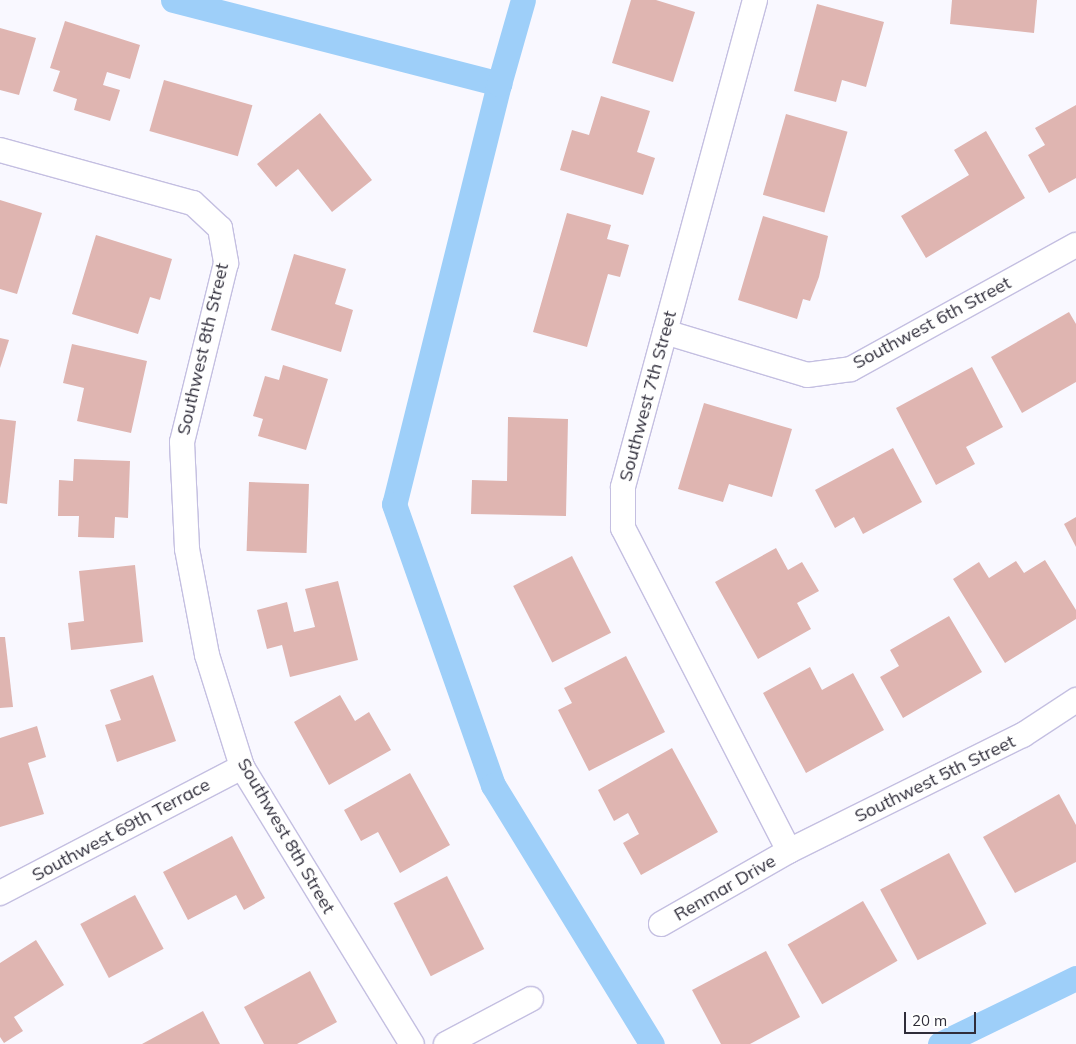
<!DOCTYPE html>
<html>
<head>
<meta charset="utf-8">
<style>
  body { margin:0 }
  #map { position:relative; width:1076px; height:1044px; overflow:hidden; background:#f9f8ff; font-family:Mulish,sans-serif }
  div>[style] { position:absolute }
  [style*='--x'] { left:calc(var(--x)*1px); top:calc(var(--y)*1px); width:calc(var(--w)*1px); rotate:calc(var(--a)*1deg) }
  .canal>* { height:25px; margin:-12.5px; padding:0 12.5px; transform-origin:12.5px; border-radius:12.5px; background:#9ecff9 }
  .building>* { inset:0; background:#dfb5b1; transform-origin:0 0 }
  .roads { filter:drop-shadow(1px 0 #c4bfe1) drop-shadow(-1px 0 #c4bfe1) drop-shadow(0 1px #c4bfe1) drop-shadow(0 -1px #c4bfe1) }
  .street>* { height:24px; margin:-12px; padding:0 12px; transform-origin:12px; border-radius:12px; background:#fff }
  span { translate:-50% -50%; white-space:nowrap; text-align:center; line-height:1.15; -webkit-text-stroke:4px #fff; paint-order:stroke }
  .street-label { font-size:18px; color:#2f2d3a }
  .scale { position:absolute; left:904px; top:1012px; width:72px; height:22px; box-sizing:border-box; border:2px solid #2f2d3a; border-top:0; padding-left:6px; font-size:15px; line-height:18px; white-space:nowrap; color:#2f2d3a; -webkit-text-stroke:4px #fff; paint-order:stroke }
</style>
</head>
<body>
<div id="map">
  <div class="canal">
    <div style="--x:173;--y:0;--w:337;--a:14.4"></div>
    <div style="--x:499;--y:84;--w:433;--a:104"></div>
    <div style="--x:394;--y:504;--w:298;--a:70.6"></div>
    <div style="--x:493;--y:785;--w:304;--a:58.5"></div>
    <div style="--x:499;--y:84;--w:87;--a:-74.1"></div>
    <div style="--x:940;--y:1044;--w:151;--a:-25.9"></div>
  </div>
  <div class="building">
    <div style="clip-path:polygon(631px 0,656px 0,695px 12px,673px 82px,612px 63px)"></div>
    <div style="clip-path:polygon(952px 0,1037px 0,1034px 33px,950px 24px)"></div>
    <div style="clip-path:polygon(817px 4px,884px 22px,866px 87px,842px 80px,836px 102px,794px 91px)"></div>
    <div style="clip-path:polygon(65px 21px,140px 45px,130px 79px,107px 72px,103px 85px,120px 90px,110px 121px,74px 110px,77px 99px,53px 91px,60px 71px,50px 68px)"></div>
    <div style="clip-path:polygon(0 28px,36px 38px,19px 95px,0 90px)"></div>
    <div style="left:164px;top:80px;width:92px;height:53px;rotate:16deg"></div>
    <div style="clip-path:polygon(601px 96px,650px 111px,637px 152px,655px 158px,643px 195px,560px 170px,572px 130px,589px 135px)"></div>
    <div style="clip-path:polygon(1076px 105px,1076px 178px,1049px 193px,1028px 155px,1045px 145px,1035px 128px)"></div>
    <div style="clip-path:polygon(320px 113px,372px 180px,332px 212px,298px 169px,276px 187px,257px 164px)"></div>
    <div style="left:786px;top:114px;width:64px;height:84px;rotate:16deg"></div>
    <div style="clip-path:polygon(986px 131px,1025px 198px,926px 258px,901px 216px,969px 175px,954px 150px)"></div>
    <div style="clip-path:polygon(0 200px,42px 213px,17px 294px,0 289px)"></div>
    <div style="clip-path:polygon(567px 213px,611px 225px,607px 239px,629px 245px,620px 277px,608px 274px,587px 347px,533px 332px)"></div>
    <div style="clip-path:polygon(763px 216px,828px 236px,819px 277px,810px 301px,803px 299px,797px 319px,738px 300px)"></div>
    <div style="clip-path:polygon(96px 235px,172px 259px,160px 300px,150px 297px,138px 334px,72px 314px)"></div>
    <div style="clip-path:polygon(294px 254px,346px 269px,335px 304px,353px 310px,341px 352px,271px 330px)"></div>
    <div style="clip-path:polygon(1069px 312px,1076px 324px,1076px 382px,1022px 413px,991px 357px)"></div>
    <div style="clip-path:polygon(0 338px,9px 340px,0 368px)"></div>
    <div style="clip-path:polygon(72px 344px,147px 361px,131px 433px,77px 421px,84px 388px,63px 383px)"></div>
    <div style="clip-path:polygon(283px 365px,328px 379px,306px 450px,258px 436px,263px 419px,253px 416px,265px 376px,279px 380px)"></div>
    <div style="clip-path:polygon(972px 367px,1003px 427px,966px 447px,975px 464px,936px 485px,896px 408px)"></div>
    <div style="clip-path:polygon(704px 403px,792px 429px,772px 497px,729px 484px,723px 502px,678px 489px)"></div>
    <div style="clip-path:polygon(508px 417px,568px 419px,566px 516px,471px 514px,472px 480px,507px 481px)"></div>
    <div style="clip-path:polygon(0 419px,16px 421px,7px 504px,0 503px)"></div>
    <div style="clip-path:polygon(893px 448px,922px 502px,863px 534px,854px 517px,835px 528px,815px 490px)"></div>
    <div style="clip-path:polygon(74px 459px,130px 461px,128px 518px,115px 517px,114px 538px,78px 537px,79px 516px,58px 516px,59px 480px,73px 481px)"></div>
    <div style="left:249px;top:482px;width:60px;height:69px;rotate:2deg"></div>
    <div style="clip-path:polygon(1076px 517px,1076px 547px,1064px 524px)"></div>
    <div style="clip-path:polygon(776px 548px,788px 570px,802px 562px,819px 591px,797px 603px,811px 629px,758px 659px,715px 582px)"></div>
    <div style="left:572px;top:556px;width:86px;height:66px;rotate:63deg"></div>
    <div style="clip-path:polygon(1045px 560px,1076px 610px,1076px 619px,1005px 663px,953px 579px,979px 562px,989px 578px,1016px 561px,1024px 573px)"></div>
    <div style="clip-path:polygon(135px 565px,143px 642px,71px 650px,68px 623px,84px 621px,79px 571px)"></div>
    <div style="clip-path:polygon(338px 581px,358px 660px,290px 677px,282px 645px,267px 649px,257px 610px,287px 602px,294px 632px,315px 627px,305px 589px)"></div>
    <div style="clip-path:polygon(949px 616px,982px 672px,903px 718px,880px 677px,899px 666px,890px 650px)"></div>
    <div style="clip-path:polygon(0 637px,5px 637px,13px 707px,0 708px)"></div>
    <div style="clip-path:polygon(626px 656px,665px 732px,589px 771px,558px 710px,572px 703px,564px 688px)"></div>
    <div style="clip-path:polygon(810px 667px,822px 690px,853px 673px,884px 730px,806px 773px,763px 693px)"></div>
    <div style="clip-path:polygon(153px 675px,176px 741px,117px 762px,105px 725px,121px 720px,110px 690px)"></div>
    <div style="clip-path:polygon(340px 695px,355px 721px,369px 712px,391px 750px,329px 785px,294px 722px)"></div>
    <div style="clip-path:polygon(37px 726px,46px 757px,28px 763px,44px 814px,0 827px,0 738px)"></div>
    <div style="clip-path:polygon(672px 748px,718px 832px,641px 875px,623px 843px,639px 834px,628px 813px,614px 821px,598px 790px)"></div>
    <div style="clip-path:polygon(410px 773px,450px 845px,400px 873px,378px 832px,361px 841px,344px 810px)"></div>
    <div style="clip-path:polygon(1059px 794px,1076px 825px,1076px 862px,1015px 893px,983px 837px)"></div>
    <div style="clip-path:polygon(232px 836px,265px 898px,244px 910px,236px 895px,188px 920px,163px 872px)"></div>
    <div style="left:949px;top:853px;width:80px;height:78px;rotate:62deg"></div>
    <div style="left:447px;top:876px;width:82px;height:60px;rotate:63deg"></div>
    <div style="left:135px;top:895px;width:61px;height:62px;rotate:62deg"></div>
    <div style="left:863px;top:901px;width:69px;height:87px;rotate:60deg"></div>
    <div style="clip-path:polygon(36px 940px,64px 985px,14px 1017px,23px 1031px,4px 1043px,0 1037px,0 963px)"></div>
    <div style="clip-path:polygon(766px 951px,800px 1017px,750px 1044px,721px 1044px,692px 990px)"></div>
    <div style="clip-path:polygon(310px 971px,337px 1022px,297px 1044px,264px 1044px,244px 1007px)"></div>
    <div style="clip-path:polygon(203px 1011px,220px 1044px,142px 1044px)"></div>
  </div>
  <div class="roads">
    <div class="street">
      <div style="--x:755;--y:0;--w:505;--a:105.17"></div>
      <div style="--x:623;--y:487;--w:41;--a:90"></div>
      <div style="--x:623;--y:528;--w:363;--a:62.8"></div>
      <div style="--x:0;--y:150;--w:200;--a:15.4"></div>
      <div style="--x:193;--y:203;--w:37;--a:43"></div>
      <div style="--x:220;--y:228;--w:36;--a:80"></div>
      <div style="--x:226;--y:263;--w:184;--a:103.8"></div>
      <div style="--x:182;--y:442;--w:107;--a:87.3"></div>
      <div style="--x:187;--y:549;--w:108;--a:79.3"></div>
      <div style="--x:207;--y:655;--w:117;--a:72.6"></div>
      <div style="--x:242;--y:767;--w:325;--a:58.5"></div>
      <div style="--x:665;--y:332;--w:148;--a:16.8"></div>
      <div style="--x:807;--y:375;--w:44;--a:-7.8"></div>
      <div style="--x:851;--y:369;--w:257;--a:-28.9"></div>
      <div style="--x:0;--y:893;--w:273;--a:-27.5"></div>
      <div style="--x:661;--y:924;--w:147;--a:-29.7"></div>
      <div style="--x:789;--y:851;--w:261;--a:-26.4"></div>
      <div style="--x:1023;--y:735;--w:64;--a:-33.4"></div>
      <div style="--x:446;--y:1044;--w:96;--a:-27.9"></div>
    </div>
  </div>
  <div class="street-label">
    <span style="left:932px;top:323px;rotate:-28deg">Southwest 6th Street</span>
    <span style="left:203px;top:349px;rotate:-77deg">Southwest 8th Street</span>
    <span style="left:648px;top:396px;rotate:-75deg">Southwest 7th Street</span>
    <span style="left:935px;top:779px;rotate:-26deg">Southwest 5th Street</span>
    <span style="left:121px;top:830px;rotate:-28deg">Southwest 69th Terrace</span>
    <span style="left:286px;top:836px;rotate:60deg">Southwest 8th Street</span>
    <span style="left:725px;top:888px;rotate:-30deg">Renmar Drive</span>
  </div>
  <div class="scale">20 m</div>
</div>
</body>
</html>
